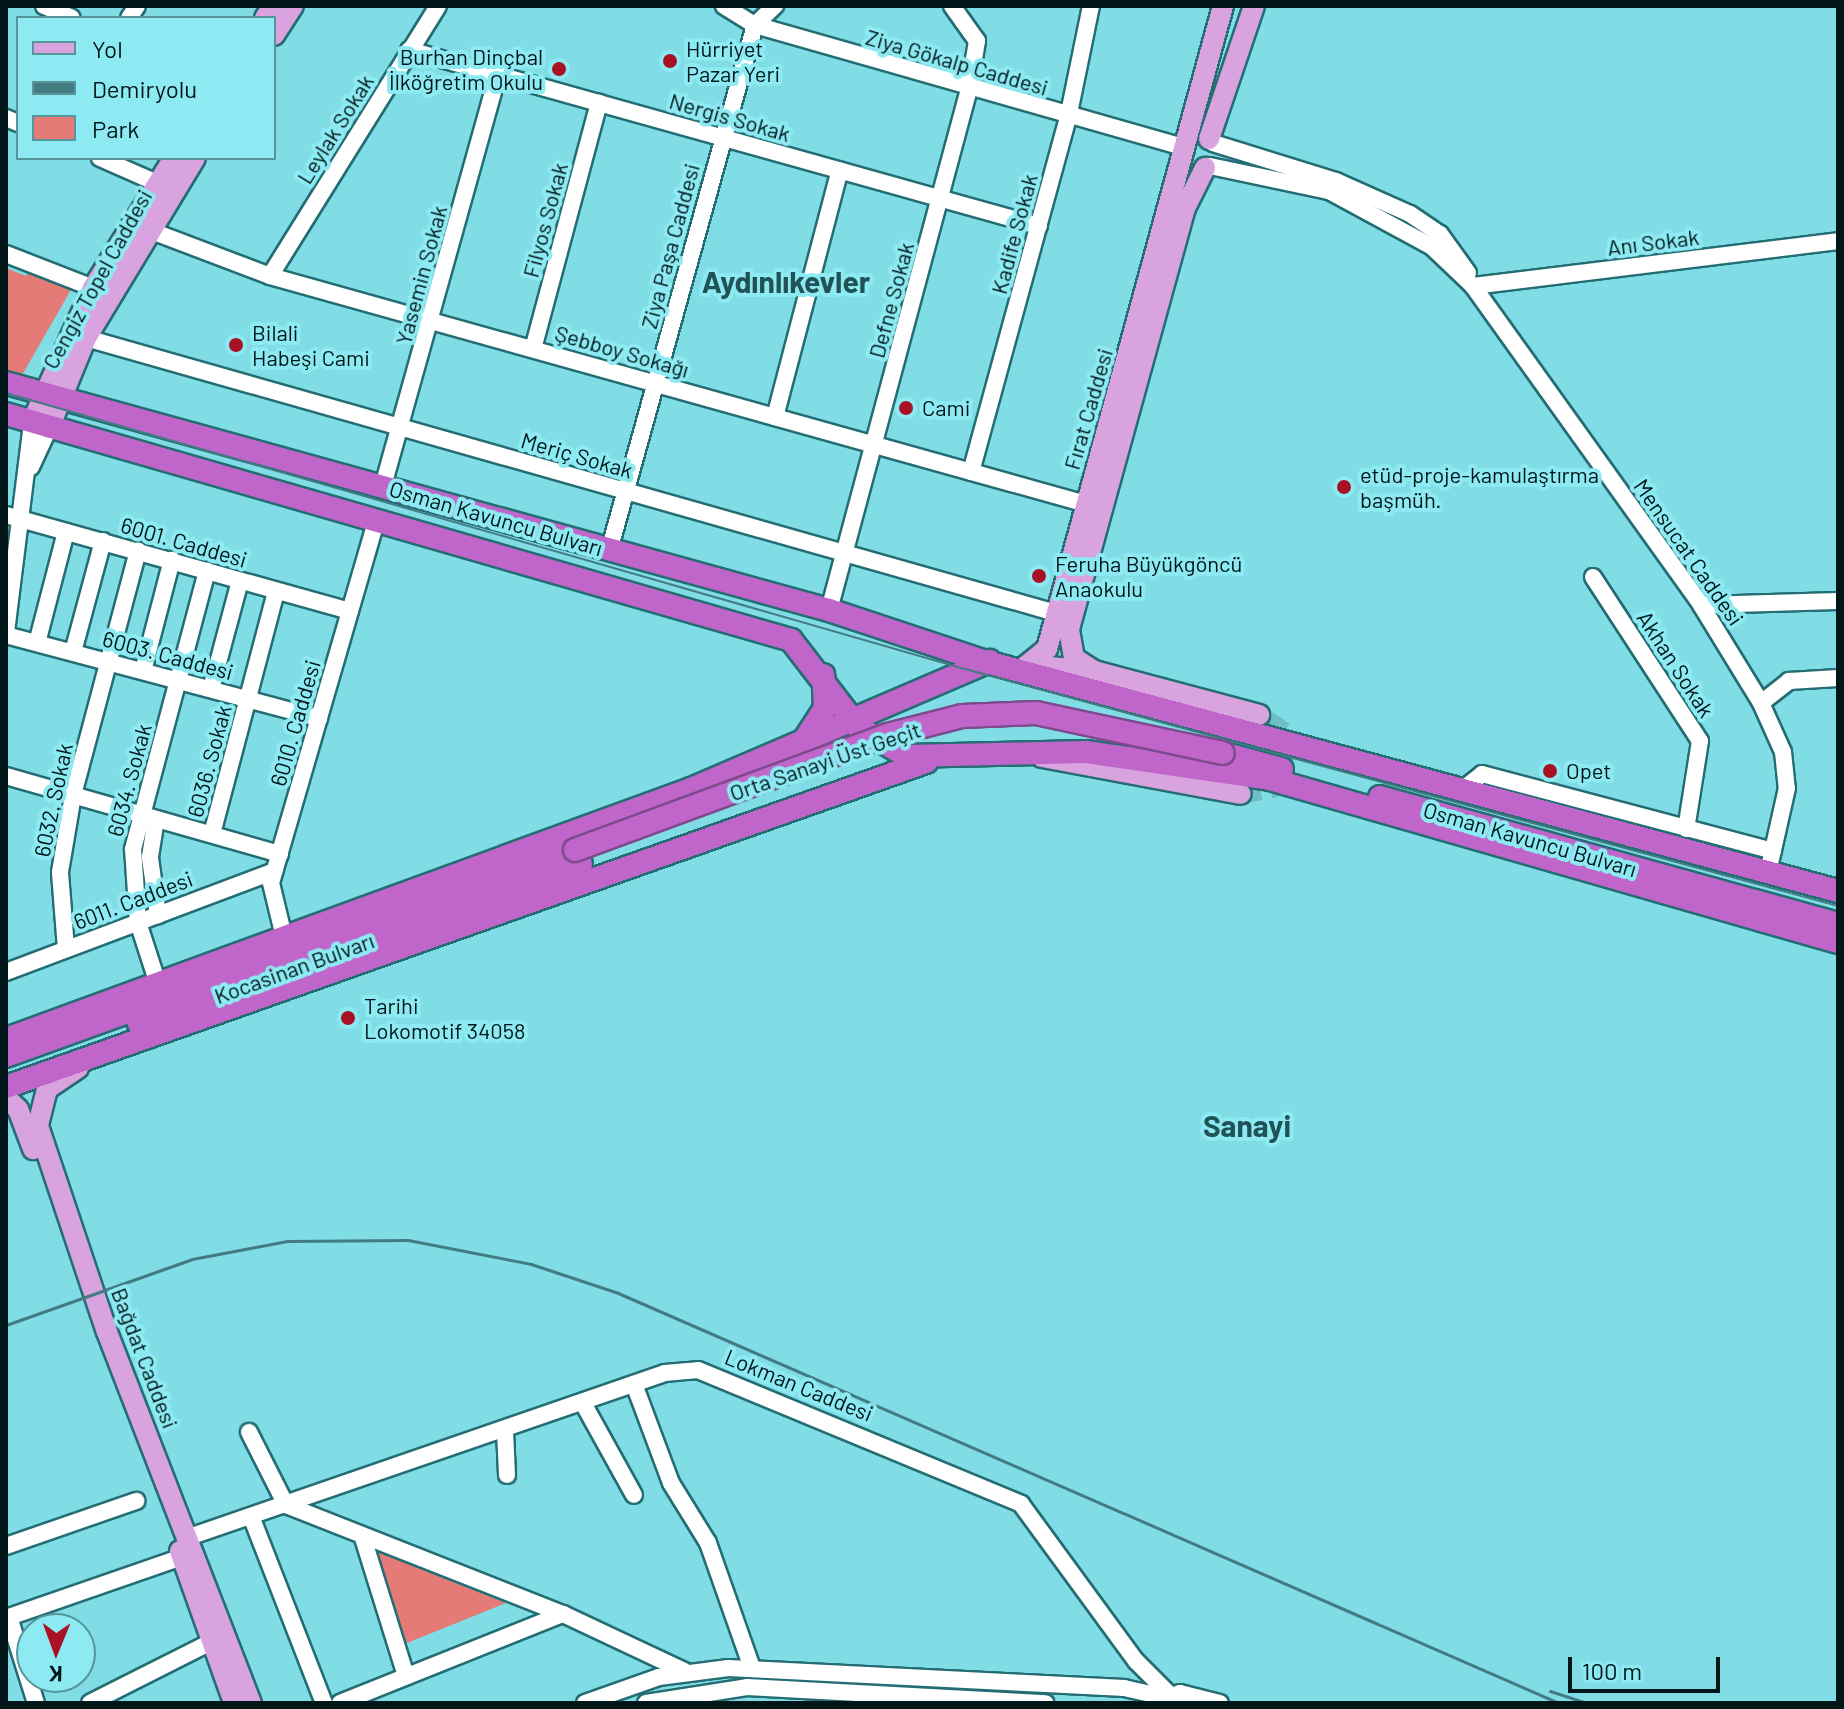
<!DOCTYPE html>
<html>
<head>
<meta charset="utf-8">
<style>
  body { margin:0 }
  #map { position:relative; width:1844px; height:1709px; overflow:hidden; background:#80dce5; font-family:Barlow,sans-serif }
  div>[style] { position:absolute }
  [style*='--x'] { left:calc(var(--x)*1px); top:calc(var(--y)*1px); width:calc(var(--w)*1px); rotate:calc(var(--a)*1deg) }
  .green>* { inset:0; background:#e57b77 }
  .major-tunnel>* { height:20px; margin-top:-10px; transform-origin:0; background:repeating-linear-gradient(90deg,#6dbec6 0 20px,transparent 0 30px) }
  .roads { filter:drop-shadow(2px 0 #236d73) drop-shadow(-2px 0 #236d73) drop-shadow(0 2px #236d73) drop-shadow(0 -2px #236d73) }
  .minor>* { height:16px; margin:-8px; padding:0 8px; transform-origin:8px; border-radius:8px; background:#fff }
  .major>* { height:20px; margin:-10px; padding:0 10px; transform-origin:10px; border-radius:10px; background:#d9a3e0 }
  .highway>* { height:22px; margin:-11px; padding:0 11px; transform-origin:11px; border-radius:11px; background:#c066cb }
  .tram>* { height:2px; margin:-1px; padding:0 1px; transform-origin:1px; border-radius:1px; background:#427c82 }
  .rail>* { height:3px; margin:-1.5px; padding:0 1.5px; transform-origin:1.5px; border-radius:1.5px; background:#427c82 }
  .bridges { filter:drop-shadow(2px 0 #7d4a8d) drop-shadow(-2px 0 #7d4a8d) drop-shadow(0 2px #7d4a8d) drop-shadow(0 -2px #7d4a8d) }
  .highway-bridge>* { height:22px; margin:-11px; padding:0 11px; transform-origin:11px; border-radius:11px; background:#c066cb }
  .dots>* { width:22px; height:22px; translate:-50% -50%; box-sizing:border-box; border:4px solid #8deaf2; border-radius:50% }
  span { translate:-50% -50%; white-space:nowrap; text-align:center; line-height:1.15; -webkit-text-stroke:8px #8deaf2; paint-order:stroke }
  .poi-label { font-size:22px; color:#001619 }
  .left { translate:0 -50%; text-align:left }
  .right { translate:-100% -50%; text-align:right }
  .street-label { font-size:22px; color:#001619 }
  .district-label { font-size:30px; color:#205256; font-weight:700 }
  .frame { position:absolute; inset:0; border:8px solid #001619; pointer-events:none }
  .legend { position:absolute; left:16px; top:16px; width:260px; height:144px; box-sizing:border-box; background:#8deaf2; border:2px solid #55959b; margin:0; padding:10px 14px; list-style:none; font-size:24px; color:#001619 }
  .legend li { display:flex; align-items:center; gap:16px; height:40px }
  .legend b { width:40px; border:2px solid #55959b }
  .north { position:absolute; left:16px; top:1613px; width:80px; height:80px; box-sizing:border-box; background:#8deaf2; border:2px solid #55959b; border-radius:50%; rotate:181deg; font-size:22px; font-weight:700; line-height:32px; text-align:center; color:#001619 }
  .north::after { content:''; display:block; margin:auto; width:28px; height:36px; background:#a91224; clip-path:polygon(50% 0,100% 100%,50% 72%,0 100%) }
  .scale { position:absolute; left:1568px; top:1657px; width:152px; height:36px; box-sizing:border-box; border:4px solid #001619; border-top:0; padding-left:10px; font-size:24px; line-height:28px; white-space:nowrap; color:#001619; -webkit-text-stroke:6px #8deaf2; paint-order:stroke }
</style>
</head>
<body>
<div id="map">
  <div class="green">
    <div style="clip-path:polygon(6px 268px,26px 276px,31px 268px,72px 288px,21px 377px,6px 372px)"></div>
    <div style="clip-path:polygon(366px 1547px,506px 1603px,402px 1645px)"></div>
  </div>
  <div class="major-tunnel">
    <div style="--x:1241;--y:794;--w:36;--a:-11"></div>
    <div style="--x:1276;--y:787;--w:30;--a:-60"></div>
    <div style="--x:1291;--y:761;--w:30;--a:-104"></div>
    <div style="--x:1284;--y:732;--w:30;--a:-146"></div>
  </div>
  <div class="roads">
    <div class="minor">
      <div style="--x:44;--y:6;--w:30;--a:23"></div>
      <div style="--x:724;--y:6;--w:36;--a:32"></div>
      <div style="--x:755;--y:25;--w:446;--a:15.9"></div>
      <div style="--x:129;--y:18;--w:14;--a:-56"></div>
      <div style="--x:409;--y:50;--w:654;--a:15.61"></div>
      <div style="--x:6;--y:118;--w:13;--a:23"></div>
      <div style="--x:1213;--y:143;--w:129;--a:17.2"></div>
      <div style="--x:1336;--y:181;--w:81;--a:24"></div>
      <div style="--x:1410;--y:214;--w:36;--a:34"></div>
      <div style="--x:1440;--y:234;--w:48;--a:54.3"></div>
      <div style="--x:100;--y:158;--w:62;--a:23.7"></div>
      <div style="--x:1210;--y:166;--w:122;--a:11.9"></div>
      <div style="--x:1329;--y:191;--w:117;--a:28.5"></div>
      <div style="--x:1432;--y:247;--w:57;--a:43.6"></div>
      <div style="--x:1473;--y:286;--w:392;--a:54.4"></div>
      <div style="--x:1701;--y:605;--w:115;--a:58.5"></div>
      <div style="--x:1761;--y:703;--w:54;--a:65.8"></div>
      <div style="--x:1783;--y:752;--w:36;--a:84"></div>
      <div style="--x:1787;--y:788;--w:86;--a:102.7"></div>
      <div style="--x:149;--y:230;--w:129;--a:20.8"></div>
      <div style="--x:270;--y:276;--w:847;--a:15.61"></div>
      <div style="--x:6;--y:254;--w:93;--a:21.3"></div>
      <div style="--x:270;--y:276;--w:318;--a:-58.1"></div>
      <div style="--x:1473;--y:286;--w:368;--a:-7"></div>
      <div style="--x:86;--y:338;--w:1008;--a:15.83"></div>
      <div style="--x:533;--y:349;--w:255;--a:-75"></div>
      <div style="--x:775;--y:417;--w:255;--a:-75.3"></div>
      <div style="--x:31;--y:467;--w:43;--a:-65.2"></div>
      <div style="--x:971;--y:472;--w:367;--a:-74.7"></div>
      <div style="--x:1068;--y:118;--w:114;--a:-78.4"></div>
      <div style="--x:383;--y:486;--w:427;--a:-74.4"></div>
      <div style="--x:6;--y:515;--w:357;--a:15.6"></div>
      <div style="--x:609;--y:551;--w:546;--a:-74.49"></div>
      <div style="--x:755;--y:25;--w:28;--a:-44"></div>
      <div style="--x:1593;--y:577;--w:196;--a:56.9"></div>
      <div style="--x:1700;--y:741;--w:89;--a:99"></div>
      <div style="--x:1701;--y:605;--w:137;--a:-1.7"></div>
      <div style="--x:829;--y:610;--w:539;--a:-74.96"></div>
      <div style="--x:969;--y:89;--w:49;--a:-80.5"></div>
      <div style="--x:977;--y:41;--w:43;--a:-125.5"></div>
      <div style="--x:6;--y:632;--w:212;--a:-82.9"></div>
      <div style="--x:6;--y:635;--w:324;--a:14.9"></div>
      <div style="--x:37;--y:643;--w:115;--a:-75.4"></div>
      <div style="--x:73;--y:652;--w:115;--a:-74.9"></div>
      <div style="--x:143;--y:671;--w:115;--a:-75.4"></div>
      <div style="--x:211;--y:689;--w:112;--a:-75"></div>
      <div style="--x:1761;--y:703;--w:36;--a:-38"></div>
      <div style="--x:1789;--y:681;--w:49;--a:-3.5"></div>
      <div style="--x:6;--y:776;--w:285;--a:15.9"></div>
      <div style="--x:1463;--y:789;--w:24;--a:-38"></div>
      <div style="--x:1482;--y:774;--w:301;--a:14.8"></div>
      <div style="--x:156;--y:819;--w:39;--a:99"></div>
      <div style="--x:150;--y:858;--w:58;--a:82"></div>
      <div style="--x:212;--y:834;--w:251;--a:-75.2"></div>
      <div style="--x:284;--y:937;--w:56;--a:-103.5"></div>
      <div style="--x:271;--y:883;--w:377;--a:-73.8"></div>
      <div style="--x:66;--y:949;--w:77;--a:-94.5"></div>
      <div style="--x:60;--y:872;--w:78;--a:-80.4"></div>
      <div style="--x:73;--y:795;--w:253;--a:-75.1"></div>
      <div style="--x:6;--y:972;--w:287;--a:-20.6"></div>
      <div style="--x:158;--y:984;--w:65;--a:-107.9"></div>
      <div style="--x:138;--y:922;--w:73;--a:-93.9"></div>
      <div style="--x:133;--y:849;--w:288;--a:-75.1"></div>
      <div style="--x:634;--y:1384;--w:106;--a:69.5"></div>
      <div style="--x:671;--y:1483;--w:70;--a:58.3"></div>
      <div style="--x:708;--y:1543;--w:133;--a:70.6"></div>
      <div style="--x:583;--y:1403;--w:105;--a:61"></div>
      <div style="--x:505;--y:1431;--w:44;--a:87.4"></div>
      <div style="--x:249;--y:1432;--w:82;--a:63.1"></div>
      <div style="--x:286;--y:1505;--w:298;--a:21.5"></div>
      <div style="--x:563;--y:1614;--w:134;--a:25.2"></div>
      <div style="--x:251;--y:1516;--w:201;--a:68.7"></div>
      <div style="--x:189;--y:1537;--w:503;--a:-19.01"></div>
      <div style="--x:665;--y:1373;--w:33;--a:-5"></div>
      <div style="--x:698;--y:1370;--w:350;--a:22.5"></div>
      <div style="--x:1021;--y:1504;--w:195;--a:53.8"></div>
      <div style="--x:1136;--y:1661;--w:47;--a:45"></div>
      <div style="--x:363;--y:1538;--w:145;--a:72.7"></div>
      <div style="--x:6;--y:1546;--w:138;--a:-19.1"></div>
      <div style="--x:9;--y:1617;--w:90;--a:72.6"></div>
      <div style="--x:6;--y:1618;--w:186;--a:-19.1"></div>
      <div style="--x:1162;--y:1699;--w:19;--a:-18"></div>
      <div style="--x:1180;--y:1693;--w:41;--a:14"></div>
      <div style="--x:90;--y:1703;--w:138;--a:-26.8"></div>
      <div style="--x:340;--y:1703;--w:240;--a:-21.8"></div>
      <div style="--x:585;--y:1703;--w:78;--a:-19.4"></div>
      <div style="--x:659;--y:1677;--w:70;--a:-7.4"></div>
      <div style="--x:728;--y:1668;--w:397;--a:2.9"></div>
      <div style="--x:1124;--y:1688;--w:41;--a:12.7"></div>
      <div style="--x:646;--y:1703;--w:102;--a:-9"></div>
      <div style="--x:747;--y:1687;--w:299;--a:3.1"></div>
    </div>
    <div class="major">
      <div style="--x:265;--y:18;--w:14;--a:-56"></div>
      <div style="--x:274;--y:35;--w:35;--a:-57"></div>
      <div style="--x:1209;--y:139;--w:140;--a:-71.3"></div>
      <div style="--x:32;--y:422;--w:147;--a:-65.5"></div>
      <div style="--x:93;--y:288;--w:153;--a:-58.1"></div>
      <div style="--x:49;--y:428;--w:97;--a:-67.7"></div>
      <div style="--x:86;--y:338;--w:210;--a:-58.8"></div>
      <div style="--x:1027;--y:665;--w:26;--a:-39"></div>
      <div style="--x:1047;--y:649;--w:667;--a:-74.69"></div>
      <div style="--x:1027;--y:665;--w:67;--a:5.1"></div>
      <div style="--x:1094;--y:671;--w:171;--a:14.9"></div>
      <div style="--x:1094;--y:671;--w:24;--a:-147"></div>
      <div style="--x:1074;--y:658;--w:29;--a:-100"></div>
      <div style="--x:1069;--y:629;--w:437;--a:-74.6"></div>
      <div style="--x:1185;--y:208;--w:45;--a:-63.4"></div>
      <div style="--x:1042;--y:757;--w:202;--a:10.5"></div>
      <div style="--x:78;--y:1068;--w:37;--a:146"></div>
      <div style="--x:47;--y:1089;--w:38;--a:104"></div>
      <div style="--x:38;--y:1126;--w:217;--a:71.5"></div>
      <div style="--x:107;--y:1332;--w:398;--a:68.8"></div>
      <div style="--x:6;--y:1098;--w:16;--a:43"></div>
      <div style="--x:18;--y:1109;--w:43;--a:69.4"></div>
      <div style="--x:180;--y:1551;--w:161;--a:70.4"></div>
    </div>
    <div class="highway">
      <div style="--x:6;--y:383;--w:854;--a:15.42"></div>
      <div style="--x:829;--y:610;--w:162;--a:18.3"></div>
      <div style="--x:983;--y:661;--w:885;--a:15.06"></div>
      <div style="--x:6;--y:414;--w:817;--a:16.06"></div>
      <div style="--x:791;--y:640;--w:110;--a:52.4"></div>
      <div style="--x:858;--y:727;--w:56;--a:31.1"></div>
      <div style="--x:906;--y:756;--w:180;--a:-1.3"></div>
      <div style="--x:1086;--y:752;--w:186;--a:8.3"></div>
      <div style="--x:803;--y:742;--w:40;--a:-57.1"></div>
      <div style="--x:825;--y:708;--w:33;--a:-93"></div>
      <div style="--x:1223;--y:753;--w:61;--a:15.2"></div>
      <div style="--x:1259;--y:776;--w:602;--a:16"></div>
      <div style="--x:1380;--y:797;--w:475;--a:15.5"></div>
      <div style="--x:139;--y:1024;--w:470;--a:-19.9"></div>
      <div style="--x:6;--y:1039;--w:729;--a:-20.05"></div>
      <div style="--x:691;--y:789;--w:325;--a:-23.2"></div>
      <div style="--x:6;--y:1056;--w:605;--a:-19.9"></div>
      <div style="--x:6;--y:1087;--w:976;--a:-19.46"></div>
    </div>
  </div>
  <div class="tram">
    <div style="--x:6;--y:393;--w:998;--a:16.06"></div>
    <div style="--x:965;--y:669;--w:905;--a:15.19"></div>
  </div>
  <div class="rail">
    <div style="--x:6;--y:1325;--w:197;--a:-19.5"></div>
    <div style="--x:192;--y:1259;--w:97;--a:-10.7"></div>
    <div style="--x:287;--y:1241;--w:121;--a:-0.5"></div>
    <div style="--x:408;--y:1240;--w:125;--a:11"></div>
    <div style="--x:531;--y:1264;--w:92;--a:18.4"></div>
    <div style="--x:618;--y:1293;--w:1026;--a:23.54"></div>
    <div style="--x:1550;--y:1691;--w:40;--a:18"></div>
  </div>
  <div class="bridges">
    <div class="highway-bridge">
      <div style="--x:575;--y:850;--w:333;--a:-20.2"></div>
      <div style="--x:888;--y:735;--w:76;--a:-14.4"></div>
      <div style="--x:962;--y:716;--w:74;--a:-2.3"></div>
      <div style="--x:1036;--y:713;--w:191;--a:12.1"></div>
    </div>
  </div>
  <div class="dots">
    <div style="left:670px;top:61px;background:#a91224"></div>
    <div style="left:559px;top:69px;background:#a91224"></div>
    <div style="left:236px;top:345px;background:#a91224"></div>
    <div style="left:906px;top:408px;background:#a91224"></div>
    <div style="left:1344px;top:487px;background:#a91224"></div>
    <div style="left:1039px;top:576px;background:#a91224"></div>
    <div style="left:1550px;top:771px;background:#a91224"></div>
    <div style="left:348px;top:1018px;background:#a91224"></div>
  </div>
  <div class="poi-label">
    <span class="left" style="left:686px;top:61px">Hürriyet<br>Pazar Yeri</span>
    <span class="right" style="left:543px;top:69px">Burhan Dinçbal<br>İlköğretim Okulu</span>
    <span class="left" style="left:252px;top:345px">Bilali<br>Habeşi Cami</span>
    <span class="left" style="left:922px;top:408px">Cami</span>
    <span class="left" style="left:1360px;top:487px">etüd-proje-kamulaştırma<br>başmüh.</span>
    <span class="left" style="left:1055px;top:576px">Feruha Büyükgöncü<br>Anaokulu</span>
    <span class="left" style="left:1566px;top:771px">Opet</span>
    <span class="left" style="left:364px;top:1018px">Tarihi<br>Lokomotif 34058</span>
  </div>
  <div class="street-label">
    <span style="left:957px;top:62px;rotate:16deg">Ziya Gökalp Caddesi</span>
    <span style="left:730px;top:117px;rotate:16deg">Nergis Sokak</span>
    <span style="left:335px;top:129px;rotate:-58deg">Leylak Sokak</span>
    <span style="left:545px;top:220px;rotate:-75deg">Filyos Sokak</span>
    <span style="left:1014px;top:234px;rotate:-75deg">Kadife Sokak</span>
    <span style="left:1653px;top:242px;rotate:-7deg">Anı Sokak</span>
    <span style="left:670px;top:246px;rotate:-75deg">Ziya Paşa Caddesi</span>
    <span style="left:421px;top:275px;rotate:-75deg">Yasemin Sokak</span>
    <span style="left:97px;top:279px;rotate:-61deg">Cengiz Topel Caddesi</span>
    <span style="left:891px;top:300px;rotate:-75deg">Defne Sokak</span>
    <span style="left:622px;top:351px;rotate:16deg">Şebboy Sokağı</span>
    <span style="left:1088px;top:409px;rotate:-74deg">Fırat Caddesi</span>
    <span style="left:577px;top:455px;rotate:16deg">Meriç Sokak</span>
    <span style="left:496px;top:518px;rotate:16deg">Osman Kavuncu Bulvarı</span>
    <span style="left:184px;top:542px;rotate:16deg">6001. Caddesi</span>
    <span style="left:1689px;top:552px;rotate:55deg">Mensucat Caddesi</span>
    <span style="left:168px;top:655px;rotate:15deg">6003. Caddesi</span>
    <span style="left:1676px;top:664px;rotate:57deg">Akhan Sokak</span>
    <span style="left:295px;top:723px;rotate:-74deg">6010. Caddesi</span>
    <span style="left:209px;top:761px;rotate:-75deg">6036. Sokak</span>
    <span style="left:825px;top:761px;rotate:-19deg">Orta Sanayi Üst Geçit</span>
    <span style="left:129px;top:780px;rotate:-75deg">6034. Sokak</span>
    <span style="left:53px;top:800px;rotate:-78deg">6032. Sokak</span>
    <span style="left:1530px;top:839px;rotate:16deg">Osman Kavuncu Bulvarı</span>
    <span style="left:133px;top:900px;rotate:-21deg">6011. Caddesi</span>
    <span style="left:294px;top:968px;rotate:-20deg">Kocasinan Bulvarı</span>
    <span style="left:145px;top:1358px;rotate:69deg">Bağdat Caddesi</span>
    <span style="left:799px;top:1385px;rotate:22deg">Lokman Caddesi</span>
  </div>
  <div class="district-label">
    <span style="left:786px;top:281px">Aydınlıkevler</span>
    <span style="left:1247px;top:1125px">Sanayi</span>
  </div>
  <div class="frame"></div>
  <ul class="legend">
  <li><b style="height:10px;background:#d9a3e0"></b>Yol</li>
  <li><b style="height:10px;background:#427c82"></b>Demiryolu</li>
  <li><b style="height:22px;background:#e57b77"></b>Park</li>
  </ul>
  <div class="north">K</div>
  <div class="scale">100 m</div>
</div>
</body>
</html>
